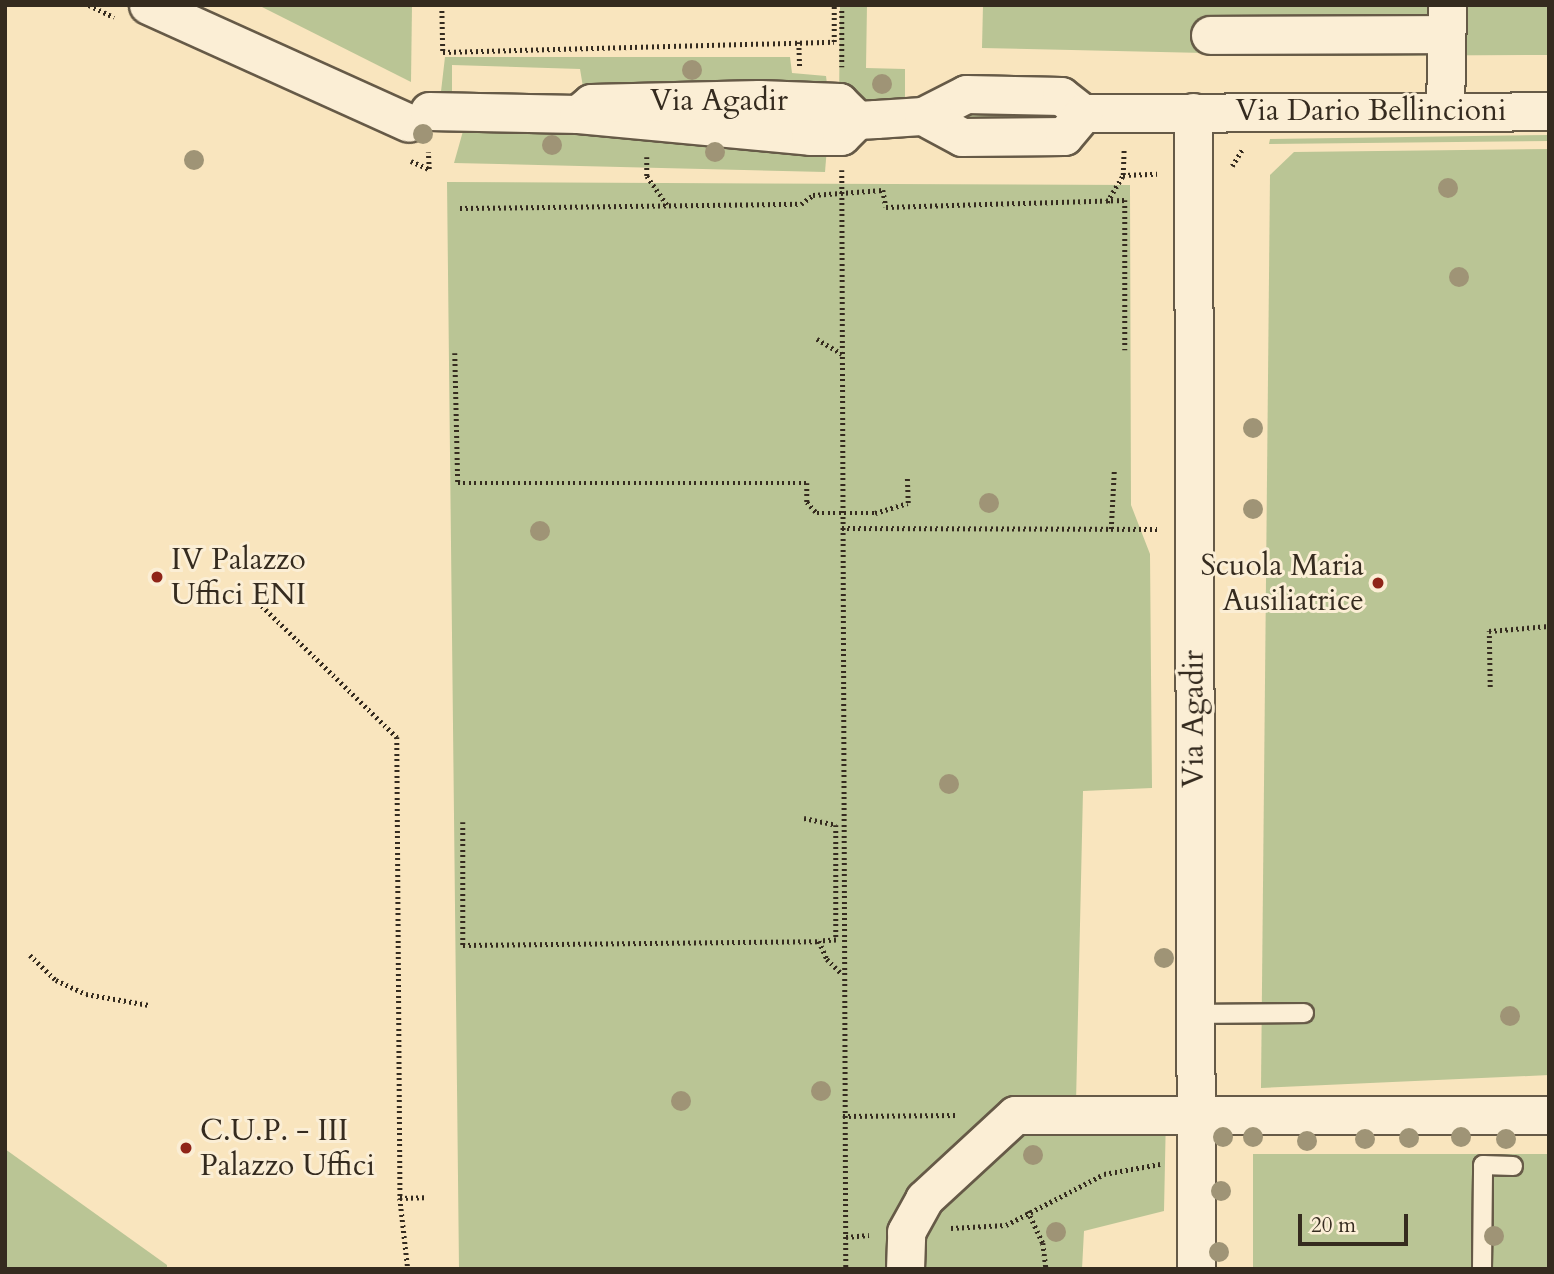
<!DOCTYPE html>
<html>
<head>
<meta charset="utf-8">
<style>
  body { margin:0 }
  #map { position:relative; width:1554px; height:1274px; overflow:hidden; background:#f9e5be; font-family:Cardo,serif }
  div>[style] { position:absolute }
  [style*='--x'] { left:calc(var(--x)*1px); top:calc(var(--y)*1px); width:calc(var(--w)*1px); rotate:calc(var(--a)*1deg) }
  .green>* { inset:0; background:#bac595; transform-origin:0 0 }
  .path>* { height:4.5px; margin-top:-2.25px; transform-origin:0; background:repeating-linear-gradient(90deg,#352b1f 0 2px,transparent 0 5.5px) }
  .roads { filter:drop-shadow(2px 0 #665a47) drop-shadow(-2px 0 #665a47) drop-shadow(0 2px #665a47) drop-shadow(0 -2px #665a47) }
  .lane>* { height:18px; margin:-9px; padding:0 9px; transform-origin:9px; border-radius:9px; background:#fbeed5 }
  .street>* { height:37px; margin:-18.5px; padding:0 18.5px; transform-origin:18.5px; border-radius:18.5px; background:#fbeed5 }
  .trees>* { width:20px; height:20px; margin:-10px; border-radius:50%; background:#9f9476 }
  .dots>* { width:19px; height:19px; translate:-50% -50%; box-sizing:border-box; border:4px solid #fbeed5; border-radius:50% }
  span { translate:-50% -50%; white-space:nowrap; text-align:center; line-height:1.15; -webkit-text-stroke:6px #fbeed5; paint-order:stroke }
  .street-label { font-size:30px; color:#352b1f }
  .poi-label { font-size:30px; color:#352b1f }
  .left { translate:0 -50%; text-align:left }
  .right { translate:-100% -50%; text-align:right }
  .frame { position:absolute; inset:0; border:7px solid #352b1f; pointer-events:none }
  .scale { position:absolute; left:1298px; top:1214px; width:110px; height:32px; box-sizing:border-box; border:4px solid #352b1f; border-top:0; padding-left:9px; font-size:21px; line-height:24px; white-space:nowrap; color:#352b1f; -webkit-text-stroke:5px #fbeed5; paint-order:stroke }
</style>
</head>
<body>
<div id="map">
  <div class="green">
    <div style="clip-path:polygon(258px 5px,412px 5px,411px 82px)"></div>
    <div style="clip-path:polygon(840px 5px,867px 5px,866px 68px,905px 69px,905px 102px,839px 102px)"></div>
    <div style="clip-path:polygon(983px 5px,1549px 5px,1549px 55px,1337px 56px,982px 48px)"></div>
    <div style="clip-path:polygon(445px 57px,790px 57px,792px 73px,826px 76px,827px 84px,583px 87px,580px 69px,452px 65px,452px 100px,440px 100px)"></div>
    <div style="clip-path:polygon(950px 109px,1050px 110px,1034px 118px,952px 122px)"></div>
    <div style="clip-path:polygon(636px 130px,827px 147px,825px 172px,454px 163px,463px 131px)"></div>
    <div style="clip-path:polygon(1549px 135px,1549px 141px,1269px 144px,1270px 139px)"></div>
    <div style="clip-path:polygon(1549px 149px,1549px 1075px,1261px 1088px,1270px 175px,1294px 152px)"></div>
    <div style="clip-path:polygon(447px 182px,1130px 185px,1131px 505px,1150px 554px,1152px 788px,1083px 791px,1076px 1103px,1166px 1114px,1164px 1211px,1084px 1231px,1082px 1269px,459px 1269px)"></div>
    <div style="clip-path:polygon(5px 1149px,167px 1265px,167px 1269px,5px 1269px)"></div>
    <div style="left:1549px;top:1154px;width:115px;height:296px;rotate:90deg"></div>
  </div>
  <div class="path">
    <div style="--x:89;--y:5;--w:28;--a:26"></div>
    <div style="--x:442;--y:5;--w:47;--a:88.8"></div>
    <div style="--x:443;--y:52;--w:391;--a:-1.5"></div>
    <div style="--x:834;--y:42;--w:37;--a:-90"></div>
    <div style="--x:842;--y:5;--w:62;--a:90"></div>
    <div style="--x:799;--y:42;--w:24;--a:88"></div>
    <div style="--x:647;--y:157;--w:19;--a:90"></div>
    <div style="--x:647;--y:176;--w:35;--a:55"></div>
    <div style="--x:411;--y:161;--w:20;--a:24"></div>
    <div style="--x:429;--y:169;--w:17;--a:-93"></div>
    <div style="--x:1232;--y:166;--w:19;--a:-58"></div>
    <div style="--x:842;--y:170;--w:1099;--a:89.79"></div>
    <div style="--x:1123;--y:175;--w:34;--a:-2"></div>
    <div style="--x:1107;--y:202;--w:31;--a:-59"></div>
    <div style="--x:1123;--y:175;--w:26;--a:-88"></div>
    <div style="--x:460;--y:208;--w:341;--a:-0.7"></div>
    <div style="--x:801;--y:204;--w:15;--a:-37"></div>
    <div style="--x:813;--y:195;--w:70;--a:-4.1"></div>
    <div style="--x:883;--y:190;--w:17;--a:80"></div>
    <div style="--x:886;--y:207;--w:239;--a:-1.7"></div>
    <div style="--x:1125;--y:200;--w:150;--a:90"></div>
    <div style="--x:817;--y:339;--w:29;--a:31"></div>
    <div style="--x:455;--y:353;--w:130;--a:88.7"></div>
    <div style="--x:458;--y:483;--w:349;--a:0"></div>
    <div style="--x:807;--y:483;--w:19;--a:90"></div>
    <div style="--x:807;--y:502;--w:15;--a:48"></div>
    <div style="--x:817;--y:513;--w:58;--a:0"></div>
    <div style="--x:875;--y:513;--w:34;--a:-17"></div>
    <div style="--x:908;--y:503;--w:27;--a:-92"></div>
    <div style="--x:842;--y:528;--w:315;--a:0.2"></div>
    <div style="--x:1111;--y:529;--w:58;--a:-87"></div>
    <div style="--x:258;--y:602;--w:194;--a:44.2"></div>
    <div style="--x:397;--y:737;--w:461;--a:89.6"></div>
    <div style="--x:400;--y:1198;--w:71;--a:83.6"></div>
    <div style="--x:1490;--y:687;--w:56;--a:-91"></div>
    <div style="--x:1489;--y:631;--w:60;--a:-4.8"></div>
    <div style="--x:804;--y:818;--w:33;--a:12"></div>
    <div style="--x:836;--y:825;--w:115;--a:90"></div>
    <div style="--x:836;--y:940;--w:17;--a:177"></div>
    <div style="--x:463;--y:822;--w:123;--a:90"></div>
    <div style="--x:463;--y:945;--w:356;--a:-0.6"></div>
    <div style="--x:819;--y:941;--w:20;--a:66"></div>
    <div style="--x:827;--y:959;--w:21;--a:45"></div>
    <div style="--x:30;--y:955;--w:36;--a:44"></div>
    <div style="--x:56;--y:980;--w:33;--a:25"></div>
    <div style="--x:86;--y:994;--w:64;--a:9.9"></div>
    <div style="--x:843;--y:1116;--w:115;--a:-0.5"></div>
    <div style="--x:400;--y:1198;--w:25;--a:-2"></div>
    <div style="--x:1028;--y:1211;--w:35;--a:65"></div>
    <div style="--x:1043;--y:1243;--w:26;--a:83"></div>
    <div style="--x:951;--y:1228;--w:55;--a:-3.1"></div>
    <div style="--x:1006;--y:1225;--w:110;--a:-27.5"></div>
    <div style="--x:1104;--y:1174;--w:57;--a:-10.1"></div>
    <div style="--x:846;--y:1237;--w:23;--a:-5"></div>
  </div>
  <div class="roads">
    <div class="lane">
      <div style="--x:1195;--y:1014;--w:109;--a:-0.5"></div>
      <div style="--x:1482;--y:1269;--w:104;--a:-89.4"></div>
      <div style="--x:1483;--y:1165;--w:30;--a:2"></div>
    </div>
    <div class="street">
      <div style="--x:148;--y:5;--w:286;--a:24.3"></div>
      <div style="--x:1210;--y:35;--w:236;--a:-0.2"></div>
      <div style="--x:429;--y:111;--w:149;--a:1.2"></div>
      <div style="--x:578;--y:114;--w:233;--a:5.4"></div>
      <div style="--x:810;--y:136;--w:31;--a:0"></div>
      <div style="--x:841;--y:136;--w:23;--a:-45"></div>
      <div style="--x:1445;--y:111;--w:106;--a:-88.9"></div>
      <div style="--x:1193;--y:112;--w:1157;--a:89.85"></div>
      <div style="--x:578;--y:114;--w:17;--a:-40"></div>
      <div style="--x:591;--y:103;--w:168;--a:-1.4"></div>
      <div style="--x:759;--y:99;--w:80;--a:2.1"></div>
      <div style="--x:839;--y:102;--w:25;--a:45"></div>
      <div style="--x:857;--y:120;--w:19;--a:-3"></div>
      <div style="--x:876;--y:119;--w:47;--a:-3.7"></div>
      <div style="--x:923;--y:116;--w:48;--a:-27.1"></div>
      <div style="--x:966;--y:94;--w:95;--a:1.2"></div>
      <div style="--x:1061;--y:96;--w:28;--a:38"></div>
      <div style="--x:1083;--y:113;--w:466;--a:-0.2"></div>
      <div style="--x:923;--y:116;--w:44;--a:28.3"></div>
      <div style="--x:962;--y:137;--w:102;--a:-0.6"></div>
      <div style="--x:1064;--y:136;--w:30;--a:-50"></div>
      <div style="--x:905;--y:1269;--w:37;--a:-88"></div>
      <div style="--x:906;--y:1232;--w:38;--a:-61"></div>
      <div style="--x:924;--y:1199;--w:124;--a:-42.7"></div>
      <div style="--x:1015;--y:1115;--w:534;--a:0"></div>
    </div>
  </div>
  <div class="trees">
    <div style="left:692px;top:70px"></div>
    <div style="left:882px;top:84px"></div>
    <div style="left:423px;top:134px"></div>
    <div style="left:552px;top:145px"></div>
    <div style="left:715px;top:152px"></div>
    <div style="left:194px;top:160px"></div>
    <div style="left:1448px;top:188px"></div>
    <div style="left:1459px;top:277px"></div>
    <div style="left:1253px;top:428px"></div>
    <div style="left:989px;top:503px"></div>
    <div style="left:1253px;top:509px"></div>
    <div style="left:540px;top:531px"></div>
    <div style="left:949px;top:784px"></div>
    <div style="left:1164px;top:958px"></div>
    <div style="left:1510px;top:1016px"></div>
    <div style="left:821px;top:1091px"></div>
    <div style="left:681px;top:1101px"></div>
    <div style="left:1223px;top:1137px"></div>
    <div style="left:1253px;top:1137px"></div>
    <div style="left:1461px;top:1137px"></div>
    <div style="left:1409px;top:1138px"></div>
    <div style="left:1365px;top:1139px"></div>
    <div style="left:1506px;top:1139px"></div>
    <div style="left:1307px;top:1141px"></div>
    <div style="left:1033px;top:1155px"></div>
    <div style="left:1221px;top:1191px"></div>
    <div style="left:1056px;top:1232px"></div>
    <div style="left:1494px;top:1236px"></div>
    <div style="left:1219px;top:1252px"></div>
  </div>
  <div class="dots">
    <div style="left:157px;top:577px;background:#8f2418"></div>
    <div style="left:1378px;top:583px;background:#8f2418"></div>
    <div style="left:186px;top:1148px;background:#8f2418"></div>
  </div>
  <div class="street-label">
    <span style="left:719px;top:101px">Via Agadir</span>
    <span style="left:1371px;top:111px">Via Dario Bellincioni</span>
    <span style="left:1194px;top:719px;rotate:-90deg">Via Agadir</span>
  </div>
  <div class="poi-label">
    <span class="left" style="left:171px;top:577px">IV Palazzo<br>Uffici ENI</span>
    <span class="right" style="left:1364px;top:583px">Scuola Maria<br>Ausiliatrice</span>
    <span class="left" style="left:200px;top:1148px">C.U.P. - III<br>Palazzo Uffici</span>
  </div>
  <div class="frame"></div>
  <div class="scale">20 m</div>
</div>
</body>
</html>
